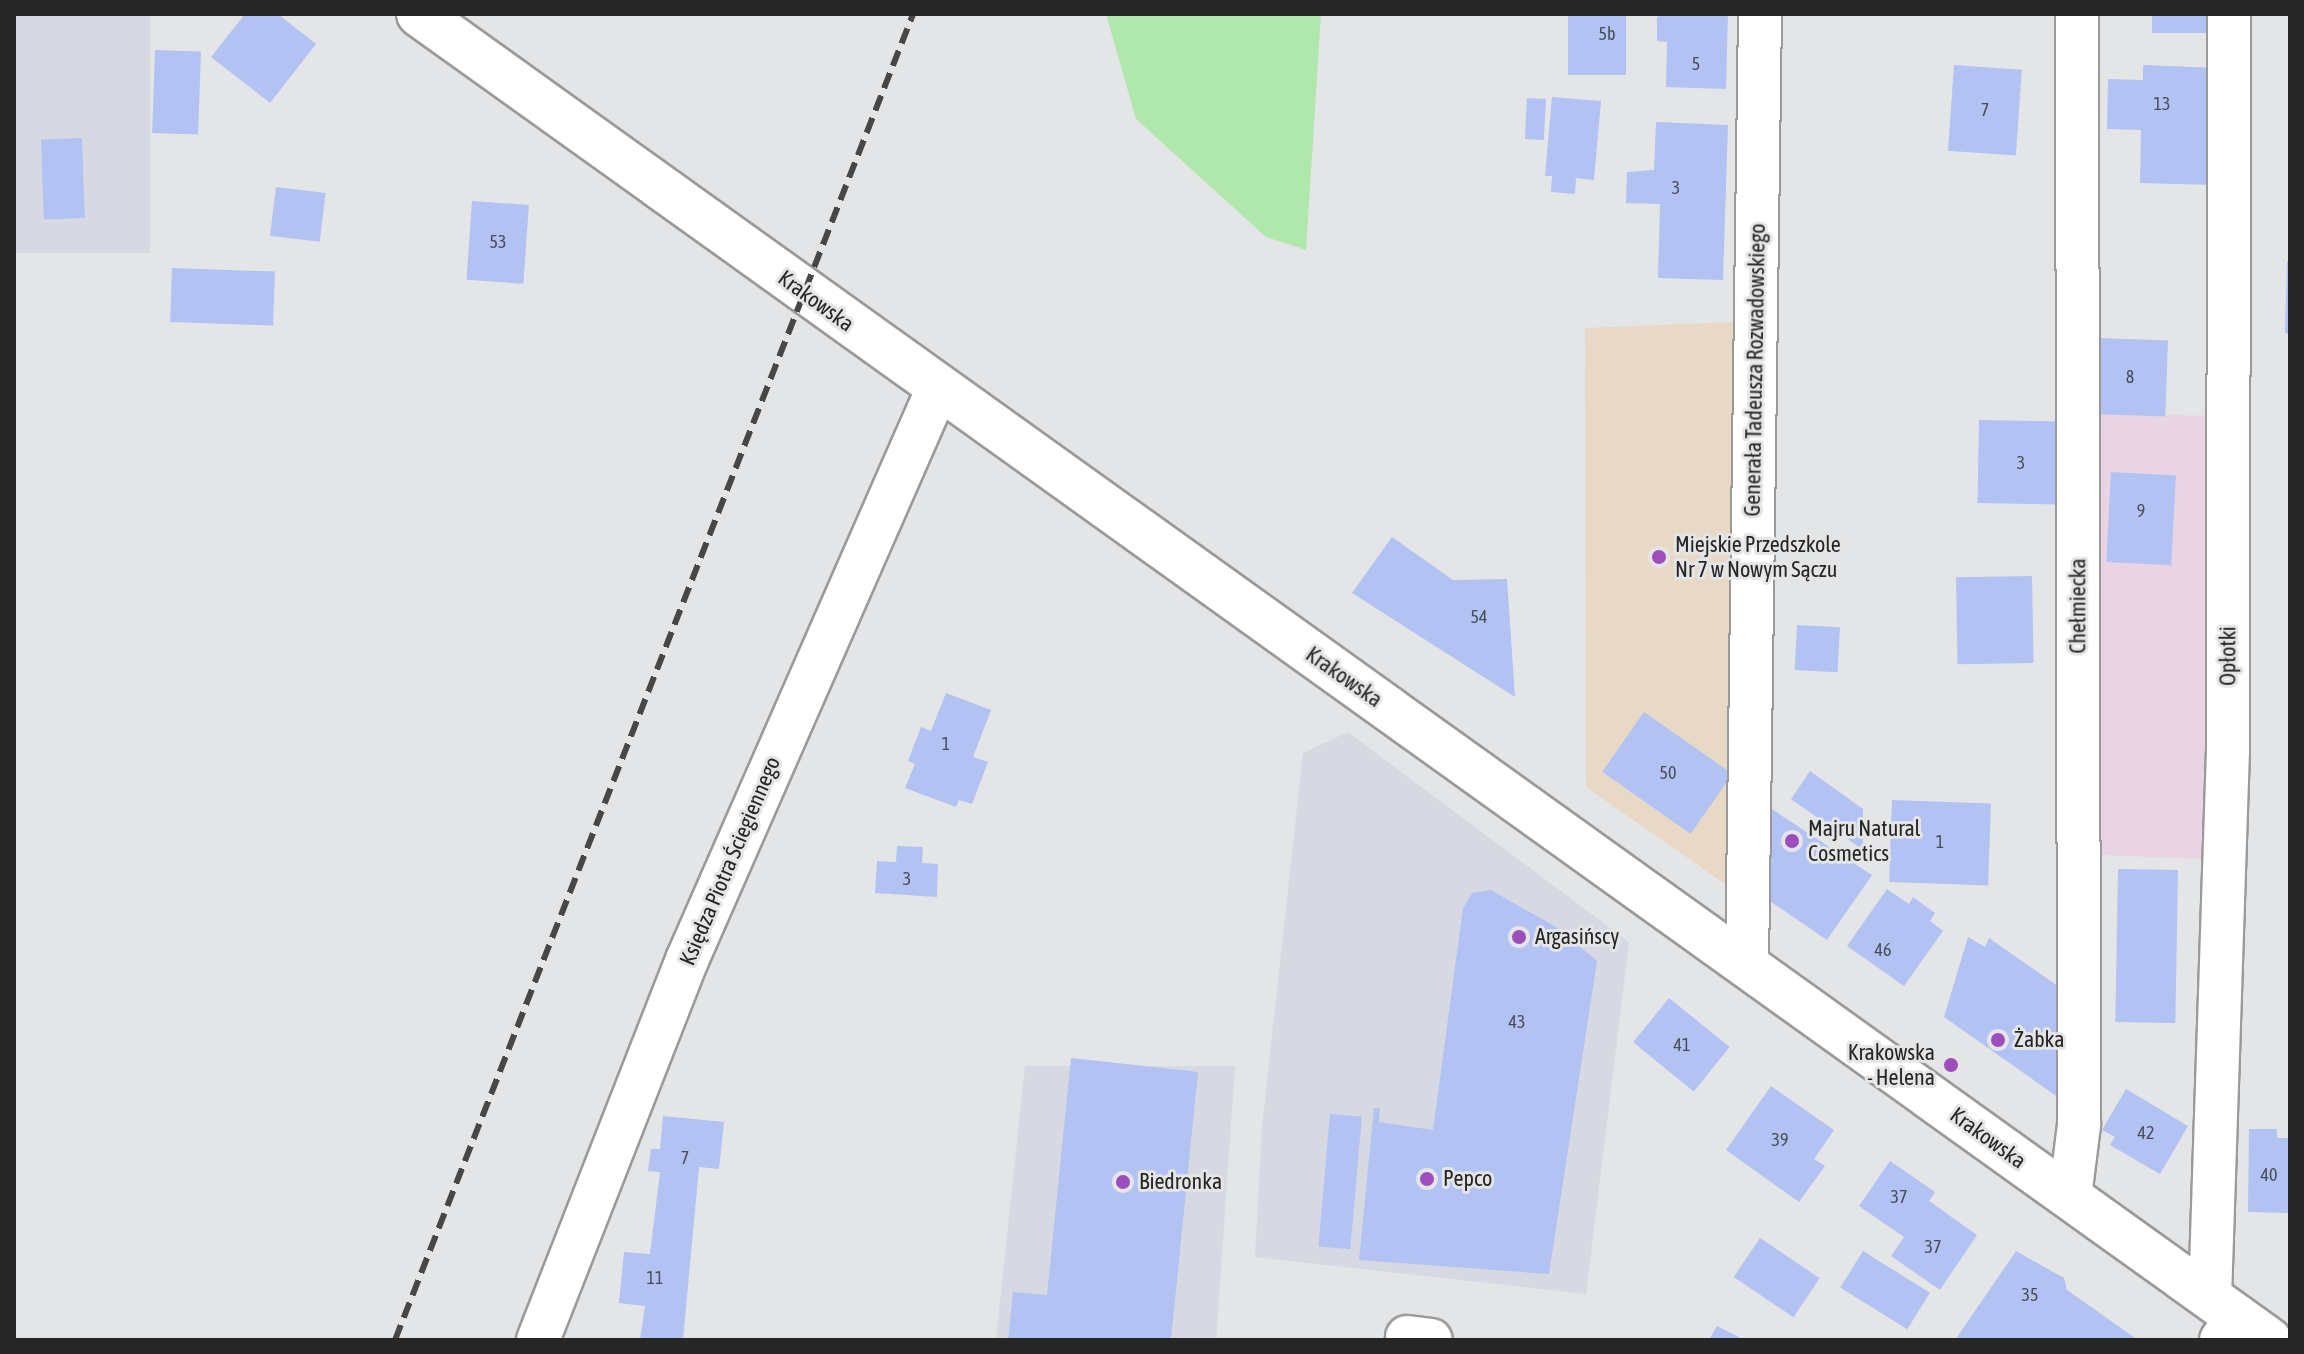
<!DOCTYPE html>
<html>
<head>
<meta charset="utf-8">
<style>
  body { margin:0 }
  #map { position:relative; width:2304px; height:1354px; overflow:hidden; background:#e4e5e6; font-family:"Asap Condensed",sans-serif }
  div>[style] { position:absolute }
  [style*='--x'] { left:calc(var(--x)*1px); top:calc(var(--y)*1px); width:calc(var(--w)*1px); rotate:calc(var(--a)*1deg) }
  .built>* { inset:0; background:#d6d9e2; transform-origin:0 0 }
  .industrial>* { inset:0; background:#e8d4e3 }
  .education>* { inset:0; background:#e8d8c6 }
  .green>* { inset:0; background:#afe7ac }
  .building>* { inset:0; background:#b1c2f3; transform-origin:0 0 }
  .roads { filter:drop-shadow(2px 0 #9a9a9b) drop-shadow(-2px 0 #9a9a9b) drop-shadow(0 2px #9a9a9b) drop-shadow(0 -2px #9a9a9b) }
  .street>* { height:42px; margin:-21px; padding:0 21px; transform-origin:21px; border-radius:21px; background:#fff }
  .secondary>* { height:44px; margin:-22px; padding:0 22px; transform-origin:22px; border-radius:22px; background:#fff }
  .rail>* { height:6px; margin-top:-3px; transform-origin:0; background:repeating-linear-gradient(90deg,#474747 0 16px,transparent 0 24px) }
  .dots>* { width:22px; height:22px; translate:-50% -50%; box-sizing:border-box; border:4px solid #e4e5e6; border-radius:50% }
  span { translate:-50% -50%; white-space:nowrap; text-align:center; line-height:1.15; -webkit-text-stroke:6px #e4e5e6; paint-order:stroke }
  .number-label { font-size:18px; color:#494d59 }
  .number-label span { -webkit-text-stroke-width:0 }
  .street-label { font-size:22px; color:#262626 }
  .poi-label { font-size:22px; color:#262626 }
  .left { translate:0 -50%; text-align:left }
  .right { translate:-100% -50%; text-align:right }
  .frame { position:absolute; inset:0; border:16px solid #262626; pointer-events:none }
</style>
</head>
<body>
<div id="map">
  <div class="built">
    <div style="left:14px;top:14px;width:136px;height:239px"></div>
    <div style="clip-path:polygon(1348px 732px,1629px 942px,1586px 1294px,1255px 1257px,1262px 1127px,1303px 753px)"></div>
    <div style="clip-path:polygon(1025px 1066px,1235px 1066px,1216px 1340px,996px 1340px)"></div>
  </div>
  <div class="industrial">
    <div style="clip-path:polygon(2092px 414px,2220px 416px,2208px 859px,2099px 855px)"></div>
  </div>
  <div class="education">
    <div style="clip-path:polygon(1733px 322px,1734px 801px,1728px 886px,1586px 787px,1585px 328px)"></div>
  </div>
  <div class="green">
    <div style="clip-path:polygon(1106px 14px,1321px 14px,1306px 250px,1266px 237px,1136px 119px)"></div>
  </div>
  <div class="building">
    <div style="clip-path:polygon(245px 14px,278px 14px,316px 44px,270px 103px,211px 57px)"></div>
    <div style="left:1568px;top:14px;width:58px;height:61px"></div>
    <div style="clip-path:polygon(1666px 14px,1728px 14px,1726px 89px,1666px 87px,1667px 42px,1657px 41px,1657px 17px)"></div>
    <div style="left:2152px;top:14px;width:67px;height:19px"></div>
    <div style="left:155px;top:50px;width:46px;height:83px;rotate:2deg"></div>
    <div style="left:1954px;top:65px;width:68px;height:86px;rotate:4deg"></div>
    <div style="clip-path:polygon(2143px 65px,2217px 68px,2214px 185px,2140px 183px,2141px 130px,2107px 129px,2108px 79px,2143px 80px)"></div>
    <div style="clip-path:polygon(1552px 97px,1601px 101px,1594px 180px,1576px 178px,1575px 194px,1551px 192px,1552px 176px,1545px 176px)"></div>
    <div style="left:1527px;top:98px;width:19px;height:41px;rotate:3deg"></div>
    <div style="clip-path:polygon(1656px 122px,1728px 125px,1723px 280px,1658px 278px,1660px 204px,1626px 203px,1627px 172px,1654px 170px)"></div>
    <div style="left:82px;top:138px;width:80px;height:41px;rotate:88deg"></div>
    <div style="left:276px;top:187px;width:50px;height:49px;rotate:7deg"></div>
    <div style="left:472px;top:201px;width:57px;height:79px;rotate:4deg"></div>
    <div style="clip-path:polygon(2287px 261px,2290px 261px,2290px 334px,2285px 333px)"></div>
    <div style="left:172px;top:268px;width:103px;height:54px;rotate:2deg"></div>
    <div style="left:2095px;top:338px;width:73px;height:76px;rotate:2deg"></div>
    <div style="left:1979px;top:420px;width:85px;height:83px;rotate:1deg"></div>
    <div style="left:2111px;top:472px;width:65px;height:90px;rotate:3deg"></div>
    <div style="clip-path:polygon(1392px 537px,1453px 580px,1507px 579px,1515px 697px,1352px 593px)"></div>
    <div style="left:2032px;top:576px;width:87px;height:76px;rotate:89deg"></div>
    <div style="left:1797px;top:625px;width:43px;height:45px;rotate:3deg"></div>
    <div style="clip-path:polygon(946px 693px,991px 710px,973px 757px,988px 762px,972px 804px,959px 800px,956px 807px,905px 788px,915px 764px,908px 761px,921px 727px,931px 731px)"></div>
    <div style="left:1644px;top:712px;width:108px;height:73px;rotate:35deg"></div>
    <div style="clip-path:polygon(1810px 771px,1863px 809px,1863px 850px,1791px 799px)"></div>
    <div style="left:1892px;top:800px;width:99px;height:82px;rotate:2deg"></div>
    <div style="clip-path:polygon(1767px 806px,1872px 875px,1827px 940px,1761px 895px)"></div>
    <div style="clip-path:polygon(897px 846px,923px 847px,922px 863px,938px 864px,937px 897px,875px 893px,877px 861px,896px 862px)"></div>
    <div style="left:2118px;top:869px;width:60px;height:153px;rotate:1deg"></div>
    <div style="clip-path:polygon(1887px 889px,1909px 904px,1913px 897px,1935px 913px,1930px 921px,1943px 931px,1904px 986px,1847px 946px)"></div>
    <div style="clip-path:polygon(1491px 890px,1556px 927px,1597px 961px,1549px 1274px,1359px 1260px,1374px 1108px,1380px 1108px,1379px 1122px,1433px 1130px,1463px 908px,1472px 893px)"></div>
    <div style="clip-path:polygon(1968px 937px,1985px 947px,1989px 938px,2072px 996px,2069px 1014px,2050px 1042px,2065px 1052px,2062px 1100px,1944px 1017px)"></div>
    <div style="left:1669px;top:998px;width:78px;height:57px;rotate:39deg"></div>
    <div style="clip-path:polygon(1071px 1058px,1198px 1072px,1171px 1340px,1008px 1340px,1013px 1292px,1047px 1295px)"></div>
    <div style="clip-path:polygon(1771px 1086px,1834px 1130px,1814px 1159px,1825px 1166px,1799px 1202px,1726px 1150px)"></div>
    <div style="clip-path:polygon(2126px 1089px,2188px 1126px,2160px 1174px,2110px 1145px,2115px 1137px,2102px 1130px)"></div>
    <div style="left:1330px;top:1114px;width:32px;height:133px;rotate:5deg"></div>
    <div style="clip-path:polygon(663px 1116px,724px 1122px,719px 1169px,699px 1167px,683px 1340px,640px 1340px,645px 1306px,619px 1303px,624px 1252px,650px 1254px,660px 1172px,648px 1171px,651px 1149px,660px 1149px)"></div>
    <div style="clip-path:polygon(2249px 1129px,2277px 1129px,2277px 1138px,2290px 1138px,2290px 1213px,2248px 1212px)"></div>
    <div style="clip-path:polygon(1890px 1161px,1935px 1192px,1929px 1201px,1977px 1235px,1940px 1290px,1891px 1256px,1904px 1237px,1859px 1206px)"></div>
    <div style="left:1760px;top:1238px;width:72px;height:47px;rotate:34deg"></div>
    <div style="left:1863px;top:1251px;width:79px;height:43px;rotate:32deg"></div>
    <div style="clip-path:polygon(2016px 1251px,2064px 1278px,2067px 1290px,2138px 1340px,1955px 1340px)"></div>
    <div style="clip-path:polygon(1717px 1326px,1745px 1340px,1709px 1340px)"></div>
  </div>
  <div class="roads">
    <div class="street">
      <div style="--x:1747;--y:966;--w:952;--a:-89.22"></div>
      <div style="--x:2070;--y:1197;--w:73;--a:-82.9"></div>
      <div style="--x:2079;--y:1125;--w:1111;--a:-90.1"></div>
      <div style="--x:2210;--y:1298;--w:547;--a:-88.12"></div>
      <div style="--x:2228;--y:751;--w:737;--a:-89.92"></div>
      <div style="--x:1407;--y:1337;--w:24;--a:7"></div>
      <div style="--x:538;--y:1340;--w:408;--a:-68.6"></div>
      <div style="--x:687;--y:960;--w:625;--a:-66.31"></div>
      <div style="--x:2221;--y:1340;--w:29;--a:-56"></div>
    </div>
    <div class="secondary">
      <div style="--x:419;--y:14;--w:2276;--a:35.63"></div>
    </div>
  </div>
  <div class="rail">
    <div style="--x:395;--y:1340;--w:1424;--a:-68.66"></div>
  </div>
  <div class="dots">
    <div style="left:1659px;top:557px;background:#9e4dbd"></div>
    <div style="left:1792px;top:841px;background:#9e4dbd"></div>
    <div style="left:1519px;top:937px;background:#9e4dbd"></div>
    <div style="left:1998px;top:1040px;background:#9e4dbd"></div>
    <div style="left:1951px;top:1065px;background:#9e4dbd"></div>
    <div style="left:1427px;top:1179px;background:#9e4dbd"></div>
    <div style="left:1123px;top:1182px;background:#9e4dbd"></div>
  </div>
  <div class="number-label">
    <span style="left:1607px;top:34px">5b</span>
    <span style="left:1696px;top:64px">5</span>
    <span style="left:2162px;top:104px">13</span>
    <span style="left:1985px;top:110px">7</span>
    <span style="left:1676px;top:188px">3</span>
    <span style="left:498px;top:242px">53</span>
    <span style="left:2130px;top:377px">8</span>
    <span style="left:2021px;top:463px">3</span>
    <span style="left:2141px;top:511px">9</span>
    <span style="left:1479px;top:617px">54</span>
    <span style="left:946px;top:744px">1</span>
    <span style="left:1668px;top:773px">50</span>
    <span style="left:1940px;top:842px">1</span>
    <span style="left:907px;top:879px">3</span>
    <span style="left:1883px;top:950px">46</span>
    <span style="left:1517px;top:1022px">43</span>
    <span style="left:1682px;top:1045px">41</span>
    <span style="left:2146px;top:1133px">42</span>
    <span style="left:1780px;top:1140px">39</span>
    <span style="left:685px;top:1158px">7</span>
    <span style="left:2269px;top:1175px">40</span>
    <span style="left:1899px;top:1197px">37</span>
    <span style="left:1933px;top:1247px">37</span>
    <span style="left:655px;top:1278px">11</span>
    <span style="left:2030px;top:1295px">35</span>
  </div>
  <div class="street-label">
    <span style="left:816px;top:301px;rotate:36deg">Krakowska</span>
    <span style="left:1755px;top:370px;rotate:-89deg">Generała Tadeusza Rozwadowskiego</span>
    <span style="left:2078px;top:606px;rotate:-90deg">Chełmiecka</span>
    <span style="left:2228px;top:656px;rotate:-90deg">Opłotki</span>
    <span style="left:1344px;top:677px;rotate:35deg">Krakowska</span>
    <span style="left:730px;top:861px;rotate:-67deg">Księdza Piotra Ściegiennego</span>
    <span style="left:1988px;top:1138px;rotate:36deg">Krakowska</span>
  </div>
  <div class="poi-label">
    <span class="left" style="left:1675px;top:557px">Miejskie Przedszkole<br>Nr 7 w Nowym Sączu</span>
    <span class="left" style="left:1808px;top:841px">Majru Natural<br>Cosmetics</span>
    <span class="left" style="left:1535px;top:937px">Argasińscy</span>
    <span class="left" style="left:2014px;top:1040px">Żabka</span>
    <span class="right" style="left:1935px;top:1065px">Krakowska<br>- Helena</span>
    <span class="left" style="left:1443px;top:1179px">Pepco</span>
    <span class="left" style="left:1139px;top:1182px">Biedronka</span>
  </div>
  <div class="frame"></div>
</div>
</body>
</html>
